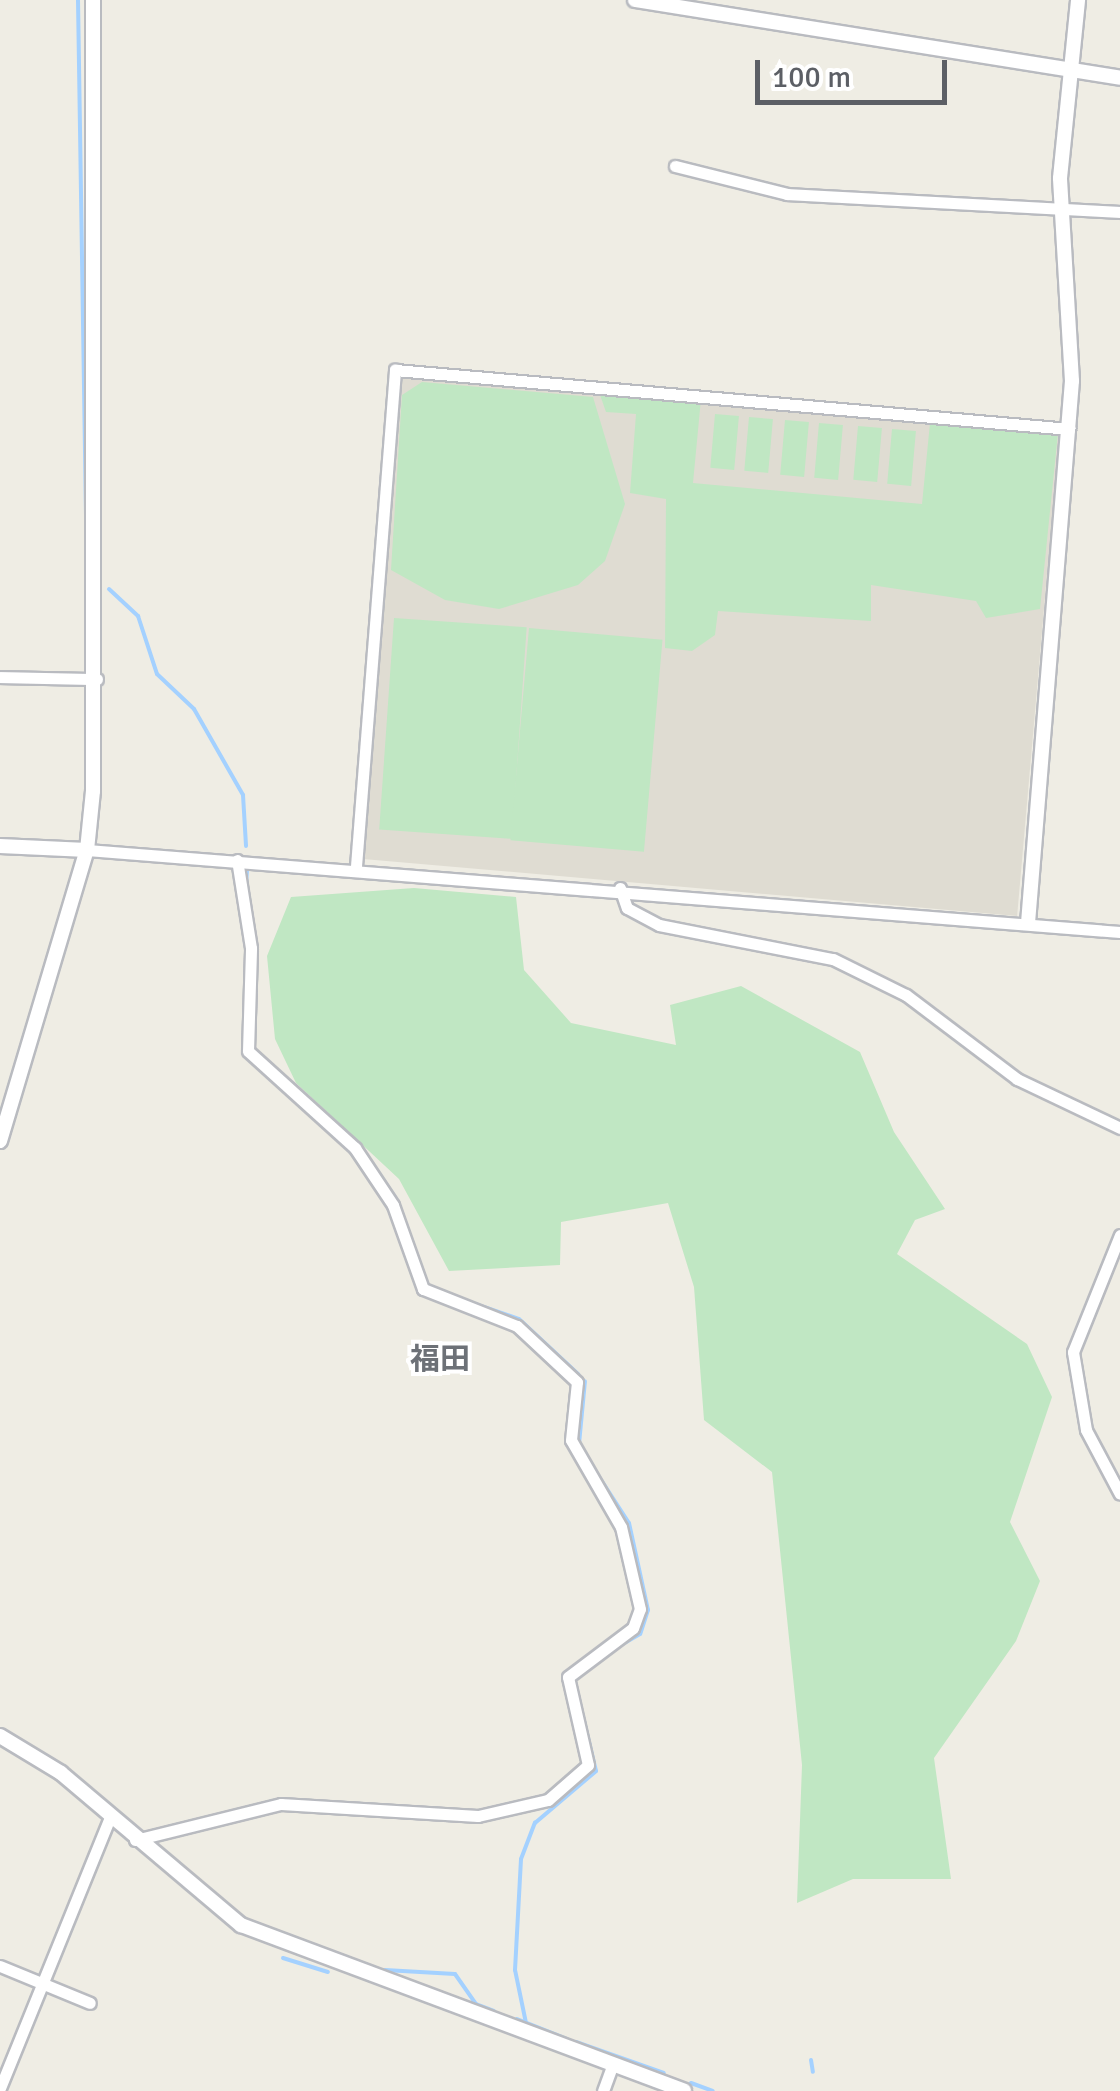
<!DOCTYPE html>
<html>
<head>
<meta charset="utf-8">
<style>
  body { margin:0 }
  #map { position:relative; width:1120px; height:2091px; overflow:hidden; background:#efede4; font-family:Signika,"Noto Sans JP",sans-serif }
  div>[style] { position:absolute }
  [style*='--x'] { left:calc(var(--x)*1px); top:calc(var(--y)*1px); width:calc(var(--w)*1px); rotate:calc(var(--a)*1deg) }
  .education>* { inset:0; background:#dfdcd2; transform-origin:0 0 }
  .green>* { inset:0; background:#c0e7c3; transform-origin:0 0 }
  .stream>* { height:4px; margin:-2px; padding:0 2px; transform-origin:2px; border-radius:2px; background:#a4d1ff }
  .roads { filter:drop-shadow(2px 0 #b9bbc0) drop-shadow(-2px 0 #b9bbc0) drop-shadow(0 2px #b9bbc0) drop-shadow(0 -2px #b9bbc0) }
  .minor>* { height:11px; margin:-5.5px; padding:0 5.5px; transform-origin:5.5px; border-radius:5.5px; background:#fff }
  .tertiary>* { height:14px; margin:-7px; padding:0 7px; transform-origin:7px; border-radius:7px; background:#fff }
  span { translate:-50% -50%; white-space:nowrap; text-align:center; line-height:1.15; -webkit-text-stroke:8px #fff; paint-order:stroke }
  .quarter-label { font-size:30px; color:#6d7177; font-weight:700 }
  .scale { position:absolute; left:755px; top:60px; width:192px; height:45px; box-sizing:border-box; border:5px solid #5c5f65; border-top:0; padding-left:12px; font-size:30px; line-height:35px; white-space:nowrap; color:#5c5f65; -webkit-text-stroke:8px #fff; paint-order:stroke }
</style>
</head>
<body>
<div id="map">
  <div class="education">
    <div style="left:397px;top:374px;width:665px;height:486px;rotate:5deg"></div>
  </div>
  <div class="green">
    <div style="clip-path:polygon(422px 382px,593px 397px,625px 504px,605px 561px,578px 585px,499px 609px,445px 600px,391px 570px,402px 395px)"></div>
    <div style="clip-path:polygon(599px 392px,701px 399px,693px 483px,922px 504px,930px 423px,1058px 433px,1040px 609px,986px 618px,976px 601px,871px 585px,871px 621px,718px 611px,715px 635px,692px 651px,665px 648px,666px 499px,630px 493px,636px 414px,606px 412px)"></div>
    <div style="left:715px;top:414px;width:24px;height:54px;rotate:5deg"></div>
    <div style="left:749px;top:417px;width:24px;height:54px;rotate:5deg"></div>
    <div style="left:785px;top:420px;width:24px;height:55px;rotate:5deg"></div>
    <div style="left:819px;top:423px;width:24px;height:55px;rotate:5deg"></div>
    <div style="left:858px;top:426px;width:24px;height:54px;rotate:5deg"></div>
    <div style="left:892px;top:429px;width:24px;height:55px;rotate:5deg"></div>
    <div style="left:394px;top:618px;width:133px;height:212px;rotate:4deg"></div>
    <div style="left:529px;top:628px;width:134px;height:213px;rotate:5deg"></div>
    <div style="clip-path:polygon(414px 888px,516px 897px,524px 970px,571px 1023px,676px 1045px,670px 1005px,741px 986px,860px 1052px,894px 1132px,945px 1209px,915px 1220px,897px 1254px,1027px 1344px,1052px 1397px,1010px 1522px,1040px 1581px,1016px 1641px,934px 1758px,951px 1879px,853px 1879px,797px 1903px,802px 1765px,772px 1472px,704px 1420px,694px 1287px,668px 1203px,561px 1222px,560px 1265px,449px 1271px,399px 1179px,296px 1083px,275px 1039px,267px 956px,291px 897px)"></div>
  </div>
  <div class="stream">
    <div style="--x:78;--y:0;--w:577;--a:89.11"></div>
    <div style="--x:109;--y:589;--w:40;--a:43"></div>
    <div style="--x:138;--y:616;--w:61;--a:71.9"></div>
    <div style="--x:157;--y:674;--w:51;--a:43.4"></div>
    <div style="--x:194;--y:709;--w:99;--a:60.3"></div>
    <div style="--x:243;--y:795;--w:51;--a:86.6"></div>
    <div style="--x:246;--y:885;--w:15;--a:-86"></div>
    <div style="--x:250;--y:904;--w:94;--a:87"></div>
    <div style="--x:319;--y:1108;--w:54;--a:42.8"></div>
    <div style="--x:365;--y:1153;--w:55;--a:56"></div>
    <div style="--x:475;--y:1304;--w:46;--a:18.8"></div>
    <div style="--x:519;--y:1319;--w:81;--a:43"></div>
    <div style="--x:579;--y:1444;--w:63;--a:-84.6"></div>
    <div style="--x:594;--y:1469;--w:64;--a:57.1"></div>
    <div style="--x:629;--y:1523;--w:89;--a:77.7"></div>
    <div style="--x:648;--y:1610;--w:25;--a:108"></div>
    <div style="--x:640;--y:1634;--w:36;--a:150"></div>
    <div style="--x:283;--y:1958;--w:47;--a:17.3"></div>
    <div style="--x:385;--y:1970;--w:70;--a:3.3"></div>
    <div style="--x:455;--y:1974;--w:37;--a:55"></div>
    <div style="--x:476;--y:2004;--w:19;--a:21"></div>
    <div style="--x:517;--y:2019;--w:54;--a:21.8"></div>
    <div style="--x:526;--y:2023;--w:54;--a:-101.7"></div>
    <div style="--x:515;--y:1970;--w:111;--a:-86.9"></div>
    <div style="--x:521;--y:1859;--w:39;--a:-69"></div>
    <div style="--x:535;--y:1823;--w:80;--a:-40.4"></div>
    <div style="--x:596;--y:1771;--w:51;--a:-103.5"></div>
    <div style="--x:576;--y:2042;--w:93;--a:19.4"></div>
    <div style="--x:811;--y:2060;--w:12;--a:81"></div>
    <div style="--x:691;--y:2083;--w:23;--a:20"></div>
  </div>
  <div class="roads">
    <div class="minor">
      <div style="--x:675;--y:166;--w:115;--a:14"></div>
      <div style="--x:787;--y:194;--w:333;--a:3.1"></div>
      <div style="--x:0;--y:677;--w:97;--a:1.2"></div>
      <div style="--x:87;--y:850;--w:1036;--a:4.54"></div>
      <div style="--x:356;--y:866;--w:498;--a:-85.5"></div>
      <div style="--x:395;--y:370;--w:677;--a:5"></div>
      <div style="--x:620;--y:888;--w:21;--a:71"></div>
      <div style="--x:627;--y:908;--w:36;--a:28"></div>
      <div style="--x:659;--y:925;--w:177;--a:11.1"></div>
      <div style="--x:833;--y:959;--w:81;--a:26.3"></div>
      <div style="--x:906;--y:995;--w:139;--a:37.1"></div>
      <div style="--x:1017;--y:1079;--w:114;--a:25.4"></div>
      <div style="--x:1120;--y:1235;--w:126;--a:111.9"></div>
      <div style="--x:1073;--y:1352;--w:79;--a:80.5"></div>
      <div style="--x:1086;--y:1430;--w:72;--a:62"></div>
      <div style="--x:135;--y:1840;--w:150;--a:-13.9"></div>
      <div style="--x:281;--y:1804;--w:197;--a:3.5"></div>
      <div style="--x:478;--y:1816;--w:72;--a:-12.9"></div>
      <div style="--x:548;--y:1800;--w:53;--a:-41.2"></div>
      <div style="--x:588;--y:1765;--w:90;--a:-102.8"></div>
      <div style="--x:568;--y:1677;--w:81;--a:-37"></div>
      <div style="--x:633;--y:1628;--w:20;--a:-70"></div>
      <div style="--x:640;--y:1609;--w:84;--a:-103"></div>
      <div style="--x:621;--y:1527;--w:100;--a:-119.9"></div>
      <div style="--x:571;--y:1440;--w:58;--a:-84.1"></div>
      <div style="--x:577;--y:1382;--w:82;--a:-137"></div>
      <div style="--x:517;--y:1326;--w:101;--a:-158.5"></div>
      <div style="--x:423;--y:1289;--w:89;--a:-109.7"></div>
      <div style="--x:393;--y:1205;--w:69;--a:-123.7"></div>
      <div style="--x:355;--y:1148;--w:144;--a:-137.8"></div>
      <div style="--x:248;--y:1051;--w:103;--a:-88.3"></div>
      <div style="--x:251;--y:948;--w:89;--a:-99"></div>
      <div style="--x:0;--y:1966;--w:97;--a:22.3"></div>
      <div style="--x:0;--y:2088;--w:292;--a:-67.9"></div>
      <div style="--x:603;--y:2091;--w:29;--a:-70"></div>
    </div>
    <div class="tertiary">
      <div style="--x:635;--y:0;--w:491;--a:9.1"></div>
      <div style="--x:0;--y:846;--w:87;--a:2.6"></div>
      <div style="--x:1028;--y:923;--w:544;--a:-85.36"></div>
      <div style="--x:1072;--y:381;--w:203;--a:-93.4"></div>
      <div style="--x:1060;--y:178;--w:179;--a:-84.2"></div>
      <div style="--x:0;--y:1141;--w:304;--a:-73.4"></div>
      <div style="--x:87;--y:850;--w:59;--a:-84.2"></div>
      <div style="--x:93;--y:791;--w:791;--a:-90"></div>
      <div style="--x:0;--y:1736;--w:71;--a:31.2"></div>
      <div style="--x:61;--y:1773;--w:236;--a:40.2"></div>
      <div style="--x:241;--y:1925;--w:473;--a:20.5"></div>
    </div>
  </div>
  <div class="quarter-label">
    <span style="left:440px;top:1360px">福田</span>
  </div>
  <div class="scale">100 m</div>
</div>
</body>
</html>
